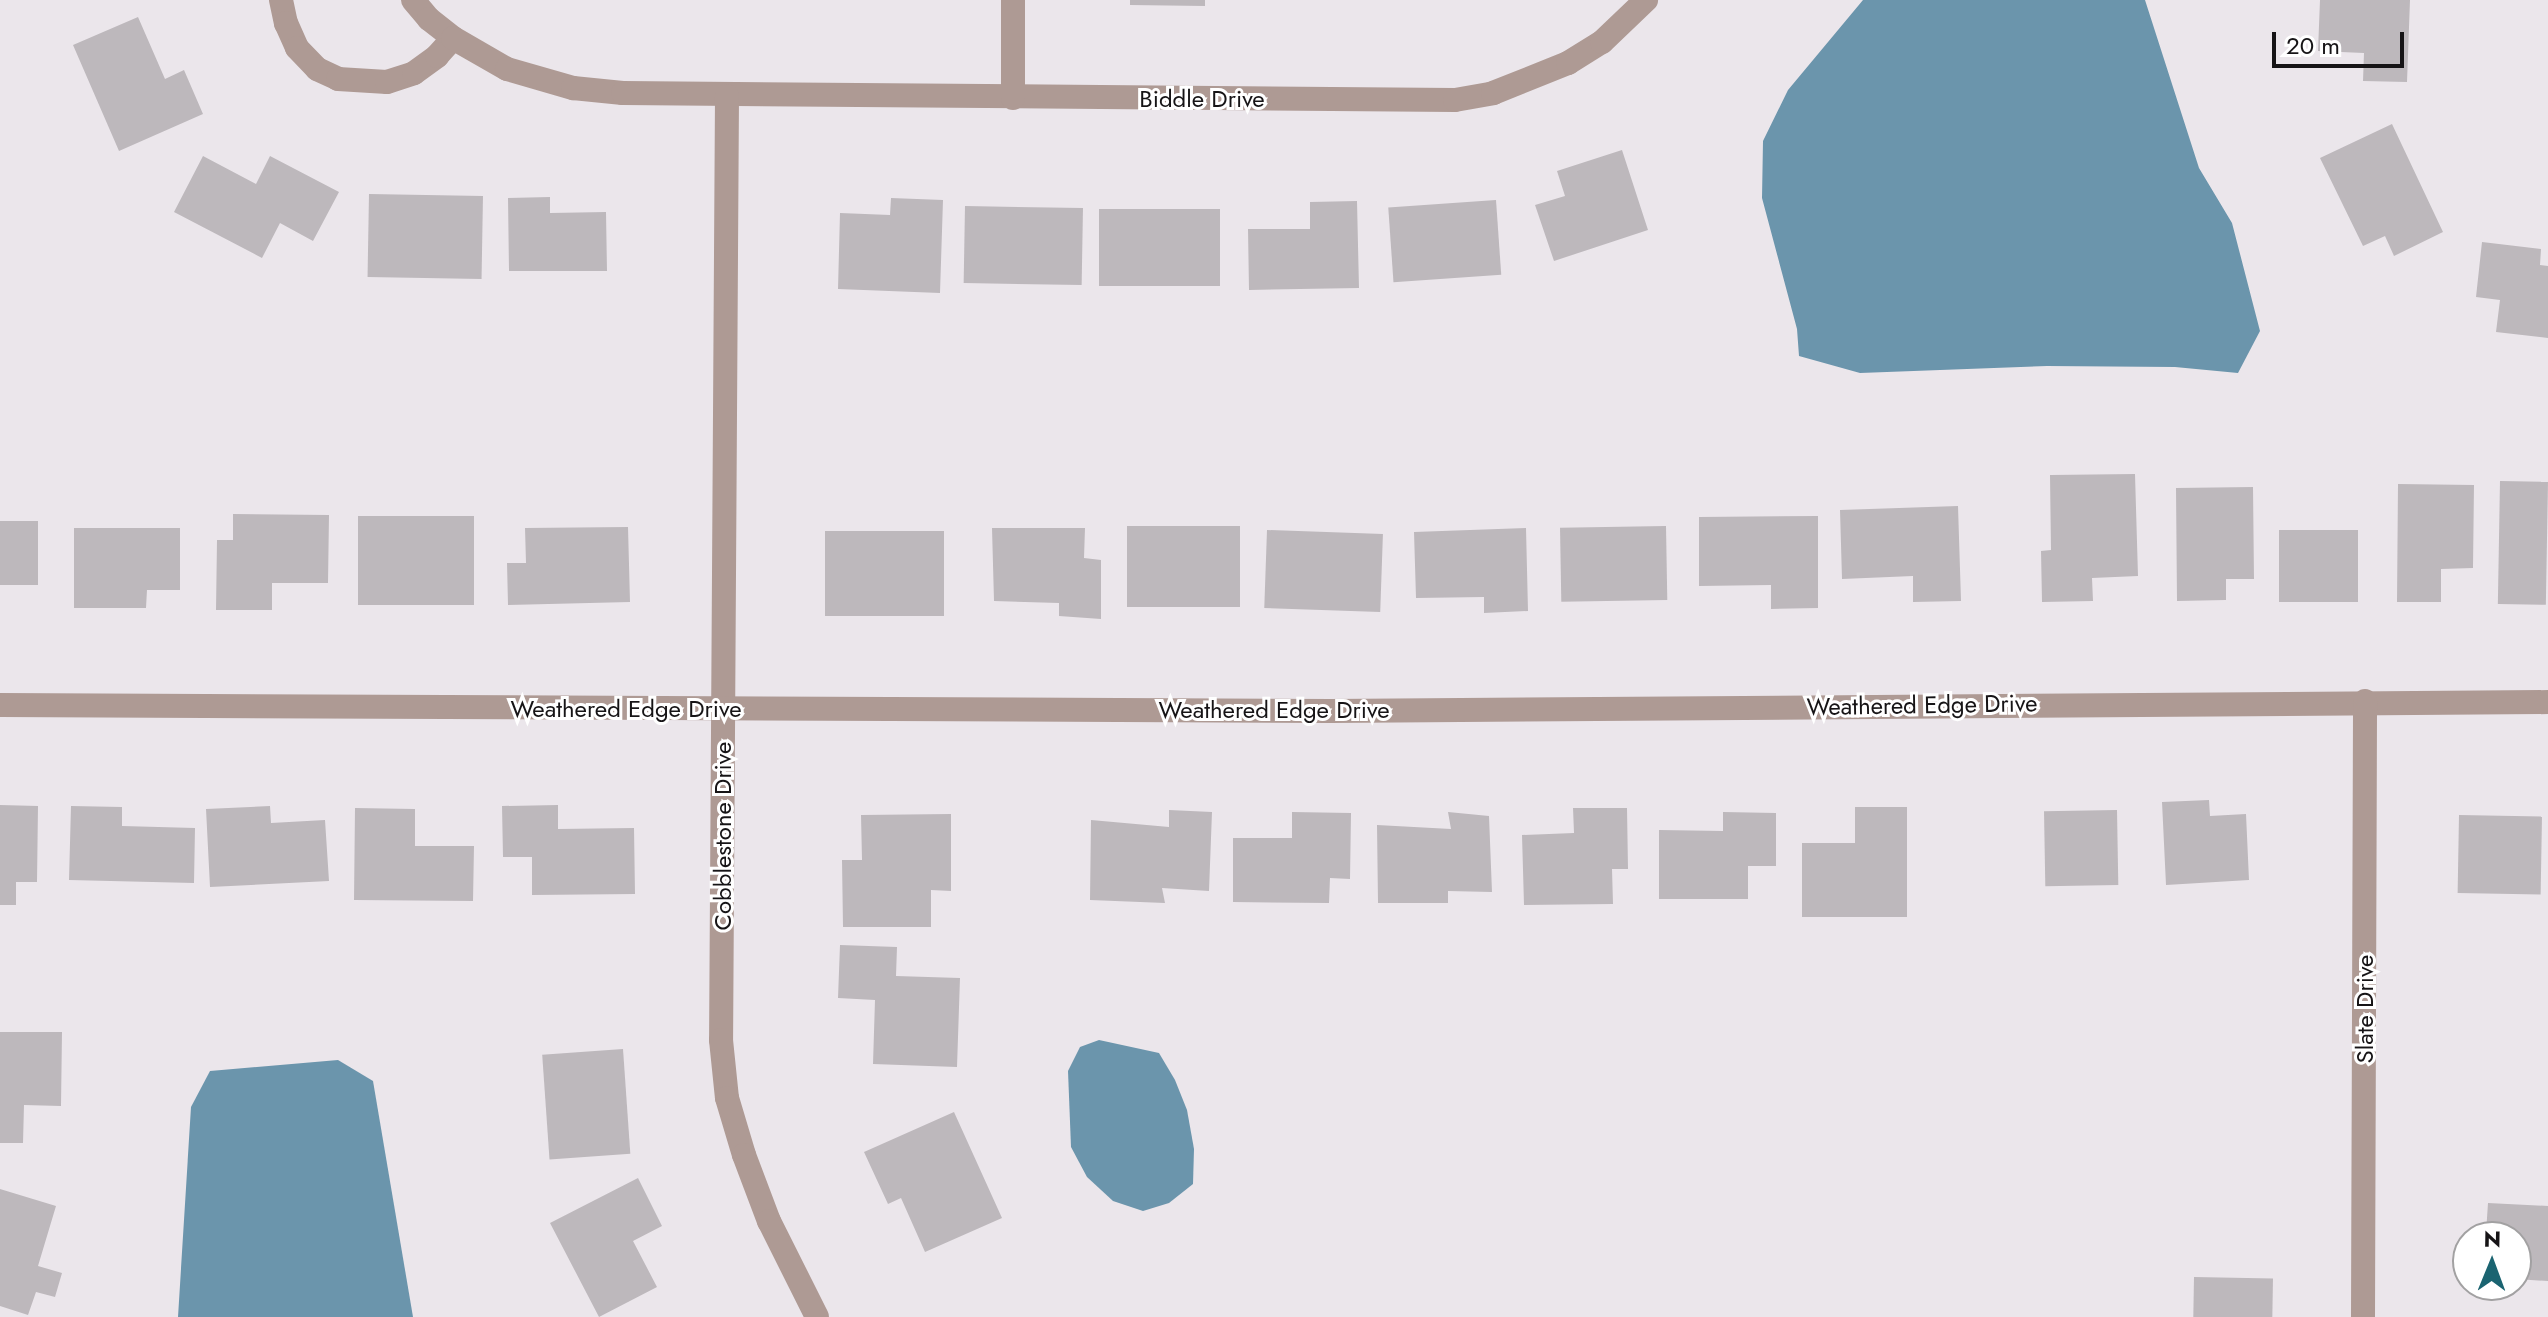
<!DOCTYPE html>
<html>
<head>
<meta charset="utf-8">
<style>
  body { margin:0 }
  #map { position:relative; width:2548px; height:1317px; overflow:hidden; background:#ebe6eb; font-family:Jost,sans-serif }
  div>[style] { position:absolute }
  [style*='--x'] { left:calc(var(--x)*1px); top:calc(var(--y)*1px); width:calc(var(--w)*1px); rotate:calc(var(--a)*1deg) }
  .water>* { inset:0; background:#6b95ac }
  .building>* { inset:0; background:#bdb8bc; transform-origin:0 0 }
  .minor>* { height:24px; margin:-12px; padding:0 12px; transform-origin:12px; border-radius:12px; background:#ae9a94 }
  span { translate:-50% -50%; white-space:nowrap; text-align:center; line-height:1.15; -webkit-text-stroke:6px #fff; paint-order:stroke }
  .street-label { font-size:24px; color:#161416 }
  .north { position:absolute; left:2452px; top:1221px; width:80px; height:80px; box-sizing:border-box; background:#fff; border:2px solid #a2a1a2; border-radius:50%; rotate:1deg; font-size:22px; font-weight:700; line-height:32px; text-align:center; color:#161416 }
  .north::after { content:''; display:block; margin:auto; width:28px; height:36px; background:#1b6471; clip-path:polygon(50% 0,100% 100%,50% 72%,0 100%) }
  .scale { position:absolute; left:2272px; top:32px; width:132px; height:36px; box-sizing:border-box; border:4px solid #161416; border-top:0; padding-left:10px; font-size:24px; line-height:28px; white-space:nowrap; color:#161416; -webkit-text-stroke:6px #fff; paint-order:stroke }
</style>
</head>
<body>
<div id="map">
  <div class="water">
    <div style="clip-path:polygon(1863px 0,2145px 0,2199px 168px,2232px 223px,2260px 331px,2238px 373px,2175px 367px,2047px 366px,1860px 373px,1799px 356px,1797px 329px,1762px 198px,1763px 141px,1788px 90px)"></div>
    <div style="clip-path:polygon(1099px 1040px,1159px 1053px,1175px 1080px,1187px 1110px,1194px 1149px,1193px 1184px,1169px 1203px,1143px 1211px,1113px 1201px,1087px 1177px,1071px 1147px,1068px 1071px,1080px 1047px)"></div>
    <div style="clip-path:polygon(338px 1060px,373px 1081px,413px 1317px,178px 1317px,191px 1107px,210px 1071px)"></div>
  </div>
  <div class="building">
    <div style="clip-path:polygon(1130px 0,1205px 0,1205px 6px,1130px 5px)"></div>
    <div style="clip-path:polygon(2320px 0,2410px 0,2407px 82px,2363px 81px,2364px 53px,2318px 51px)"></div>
    <div style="clip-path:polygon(138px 17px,165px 79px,184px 70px,203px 114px,119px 151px,73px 45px)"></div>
    <div style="clip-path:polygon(2392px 124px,2443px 232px,2394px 256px,2385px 236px,2363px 246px,2320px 158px)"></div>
    <div style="clip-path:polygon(1622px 150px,1648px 230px,1554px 261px,1535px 205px,1565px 196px,1557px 171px)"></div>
    <div style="clip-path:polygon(203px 156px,256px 184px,270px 156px,339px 192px,313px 241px,280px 223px,262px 258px,174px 212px)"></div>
    <div style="left:369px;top:194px;width:114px;height:83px;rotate:1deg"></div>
    <div style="clip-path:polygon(550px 197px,550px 213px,606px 212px,607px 271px,509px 271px,508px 198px)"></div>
    <div style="clip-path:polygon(891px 198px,943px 200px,940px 293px,838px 289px,840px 213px,890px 215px)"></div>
    <div style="left:1496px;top:200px;width:75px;height:108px;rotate:86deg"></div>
    <div style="clip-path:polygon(1357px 201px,1359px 288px,1249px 290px,1248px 229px,1310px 229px,1310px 202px)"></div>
    <div style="left:965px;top:206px;width:118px;height:77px;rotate:1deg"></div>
    <div style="left:1099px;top:209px;width:121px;height:77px"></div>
    <div style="clip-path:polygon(2482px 242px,2541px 249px,2540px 265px,2548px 266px,2548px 338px,2496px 332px,2500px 300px,2476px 297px)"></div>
    <div style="clip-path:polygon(2135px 474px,2138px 576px,2092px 578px,2093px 601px,2042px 602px,2041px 551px,2051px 550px,2050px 475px)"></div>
    <div style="left:2500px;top:481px;width:48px;height:123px;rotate:1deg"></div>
    <div style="clip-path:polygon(2398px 484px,2474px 485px,2473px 568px,2441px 569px,2441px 602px,2397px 602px)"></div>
    <div style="clip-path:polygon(2253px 487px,2254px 579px,2226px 579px,2226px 600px,2177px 601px,2176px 488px)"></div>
    <div style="clip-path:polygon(1958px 506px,1961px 601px,1913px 602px,1913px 576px,1842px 579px,1840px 510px)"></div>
    <div style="clip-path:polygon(233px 514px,329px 515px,328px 583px,272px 583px,272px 610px,216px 610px,217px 540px,233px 540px)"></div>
    <div style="left:358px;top:516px;width:116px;height:89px"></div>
    <div style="clip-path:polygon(1818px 516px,1818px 608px,1771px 609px,1771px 585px,1699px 586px,1699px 517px)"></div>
    <div style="left:0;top:521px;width:38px;height:64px"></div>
    <div style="left:1127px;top:526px;width:113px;height:81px"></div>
    <div style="left:1666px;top:526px;width:74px;height:106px;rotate:89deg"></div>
    <div style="clip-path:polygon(628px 527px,630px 602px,508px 605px,507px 563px,526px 563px,525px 528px)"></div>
    <div style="clip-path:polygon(74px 528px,180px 528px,180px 590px,147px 590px,146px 608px,74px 608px)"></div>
    <div style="clip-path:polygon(992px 528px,1085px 528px,1084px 558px,1101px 560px,1101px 619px,1059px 616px,1059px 603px,994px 601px)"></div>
    <div style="clip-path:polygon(1526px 528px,1528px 611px,1484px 613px,1484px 597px,1416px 598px,1414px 532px)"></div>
    <div style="left:1267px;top:530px;width:116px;height:78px;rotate:2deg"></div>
    <div style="left:2279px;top:530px;width:79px;height:72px"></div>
    <div style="left:825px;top:531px;width:119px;height:85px"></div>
    <div style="clip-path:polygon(2209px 800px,2210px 816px,2246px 814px,2249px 880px,2166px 885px,2162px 802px)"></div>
    <div style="clip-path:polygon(0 805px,38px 806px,37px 882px,16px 882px,16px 905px,0 905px)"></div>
    <div style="clip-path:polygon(558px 805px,558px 829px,634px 828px,635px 894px,532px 895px,532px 857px,503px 857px,502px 806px)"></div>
    <div style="clip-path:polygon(71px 806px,122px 807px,122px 826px,195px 828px,194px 883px,69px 880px)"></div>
    <div style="clip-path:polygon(270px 806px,271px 823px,325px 820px,329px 881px,210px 887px,206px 809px)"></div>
    <div style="clip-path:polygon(1855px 807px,1907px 807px,1907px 917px,1802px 917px,1802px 843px,1855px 843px)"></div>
    <div style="clip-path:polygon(355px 808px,415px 809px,415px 846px,474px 846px,473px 901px,354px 900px)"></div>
    <div style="clip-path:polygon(1573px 808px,1627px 808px,1628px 869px,1612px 869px,1613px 904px,1524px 905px,1522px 835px,1574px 833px)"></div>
    <div style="clip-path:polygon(1169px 810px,1212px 812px,1209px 891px,1162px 888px,1165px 903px,1090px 900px,1091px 820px,1169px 827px)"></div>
    <div style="left:2117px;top:810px;width:75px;height:73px;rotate:89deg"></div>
    <div style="clip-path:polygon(1292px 812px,1351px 813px,1350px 879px,1330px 878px,1329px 903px,1233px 902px,1233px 838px,1292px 838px)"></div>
    <div style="clip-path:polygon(1448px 812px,1489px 816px,1492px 892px,1448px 891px,1448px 903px,1378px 903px,1377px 825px,1451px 829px)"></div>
    <div style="clip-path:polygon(1723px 812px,1776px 813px,1776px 866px,1748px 866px,1748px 899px,1659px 899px,1659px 830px,1723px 831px)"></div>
    <div style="clip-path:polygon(951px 814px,951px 891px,931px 890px,931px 927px,843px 927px,842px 860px,862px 860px,861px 815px)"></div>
    <div style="left:2459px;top:815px;width:83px;height:78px;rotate:1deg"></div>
    <div style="clip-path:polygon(840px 945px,897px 947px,896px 976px,960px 978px,957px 1067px,873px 1064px,875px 1000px,838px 998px)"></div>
    <div style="clip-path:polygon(0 1032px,62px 1032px,61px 1106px,24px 1105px,23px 1143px,0 1143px)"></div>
    <div style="left:623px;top:1049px;width:105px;height:81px;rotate:86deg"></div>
    <div style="clip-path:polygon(954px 1112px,1002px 1218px,925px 1252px,901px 1198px,888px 1204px,864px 1152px)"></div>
    <div style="clip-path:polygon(638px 1178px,662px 1226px,633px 1241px,657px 1287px,599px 1317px,550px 1223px)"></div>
    <div style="clip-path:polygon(0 1189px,56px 1206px,38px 1266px,62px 1273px,55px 1297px,36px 1292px,28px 1315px,0 1306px)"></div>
    <div style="clip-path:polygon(2488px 1203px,2548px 1206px,2548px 1281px,2516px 1279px,2516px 1237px,2468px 1237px,2468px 1232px,2486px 1233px)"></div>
    <div style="left:2194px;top:1277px;width:79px;height:40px;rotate:1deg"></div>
  </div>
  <div class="minor">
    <div style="--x:281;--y:0;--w:24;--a:78"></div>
    <div style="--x:286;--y:23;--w:27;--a:66"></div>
    <div style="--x:297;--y:48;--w:29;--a:46"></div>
    <div style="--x:317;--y:69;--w:23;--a:25"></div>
    <div style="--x:338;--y:79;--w:49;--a:3.5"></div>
    <div style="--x:387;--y:82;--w:28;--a:-18"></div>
    <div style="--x:414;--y:73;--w:29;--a:-36"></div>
    <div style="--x:437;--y:56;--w:24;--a:-48"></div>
    <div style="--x:413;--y:0;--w:25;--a:50"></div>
    <div style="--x:429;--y:19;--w:31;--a:38"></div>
    <div style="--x:453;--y:38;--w:62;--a:29.9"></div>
    <div style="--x:507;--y:69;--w:69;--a:16.1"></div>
    <div style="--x:573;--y:88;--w:50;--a:5.7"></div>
    <div style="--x:623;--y:93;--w:832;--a:0.48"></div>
    <div style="--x:1455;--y:100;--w:39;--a:-10"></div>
    <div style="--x:1493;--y:93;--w:81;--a:-21.8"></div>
    <div style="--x:1568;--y:63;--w:40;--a:-32"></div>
    <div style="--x:1602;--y:42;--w:61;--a:-43.7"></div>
    <div style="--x:727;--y:96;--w:944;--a:90.36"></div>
    <div style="--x:721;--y:1040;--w:58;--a:84.1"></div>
    <div style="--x:727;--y:1098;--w:59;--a:73.4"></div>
    <div style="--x:744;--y:1155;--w:71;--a:69.3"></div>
    <div style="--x:769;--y:1221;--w:107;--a:63.4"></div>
    <div style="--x:1013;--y:98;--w:98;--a:-90"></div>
    <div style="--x:0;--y:705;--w:1330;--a:0.26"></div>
    <div style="--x:1330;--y:711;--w:1218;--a:-0.42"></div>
    <div style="--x:2363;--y:1317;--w:616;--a:-89.81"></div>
  </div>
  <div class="street-label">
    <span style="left:1202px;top:99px">Biddle Drive</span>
    <span style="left:1922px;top:705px;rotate:-1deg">Weathered Edge Drive</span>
    <span style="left:626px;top:709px">Weathered Edge Drive</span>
    <span style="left:1274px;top:710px">Weathered Edge Drive</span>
    <span style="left:723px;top:836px;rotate:-90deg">Cobblestone Drive</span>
    <span style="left:2365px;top:1009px;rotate:-90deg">Slate Drive</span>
  </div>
  <div class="north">N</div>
  <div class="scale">20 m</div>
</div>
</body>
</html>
